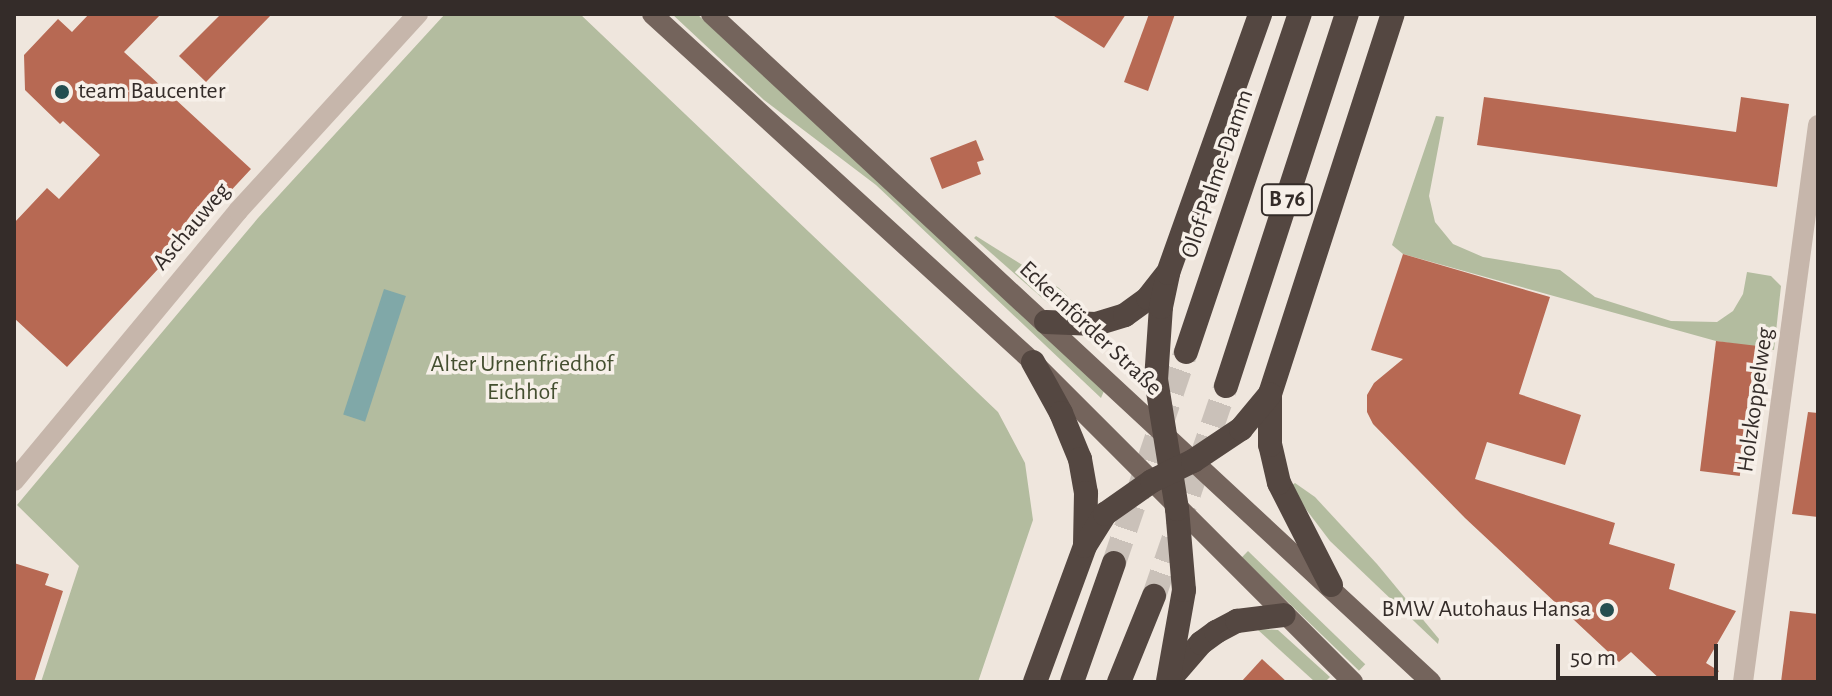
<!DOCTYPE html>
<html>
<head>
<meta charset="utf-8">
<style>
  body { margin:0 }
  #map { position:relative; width:1832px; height:696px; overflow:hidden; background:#efe6dd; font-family:"Alegreya Sans",sans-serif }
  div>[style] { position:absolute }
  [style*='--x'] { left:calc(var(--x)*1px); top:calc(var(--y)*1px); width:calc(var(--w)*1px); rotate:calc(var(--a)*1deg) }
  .green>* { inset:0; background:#b3bc9f; transform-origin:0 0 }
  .water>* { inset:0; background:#80a8a8; transform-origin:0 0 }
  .building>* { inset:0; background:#b76953; transform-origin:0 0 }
  .highway-tunnel>* { height:24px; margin-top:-12px; transform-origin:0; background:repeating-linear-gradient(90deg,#cac1b9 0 24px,transparent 0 36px) }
  .minor>* { height:20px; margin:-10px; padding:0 10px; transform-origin:10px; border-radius:10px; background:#c6b6ab }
  .major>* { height:20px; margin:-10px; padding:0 10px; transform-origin:10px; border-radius:10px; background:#74645c }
  .highway>* { height:24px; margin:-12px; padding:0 12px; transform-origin:12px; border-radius:12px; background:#544741 }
  .dots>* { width:22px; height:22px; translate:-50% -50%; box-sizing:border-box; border:4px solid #f7f0e9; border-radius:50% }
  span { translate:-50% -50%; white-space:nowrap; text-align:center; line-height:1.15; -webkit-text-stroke:7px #f7f0e9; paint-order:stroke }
  .shield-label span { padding:2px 6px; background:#f7f0e9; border:2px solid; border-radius:6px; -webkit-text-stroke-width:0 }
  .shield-label { font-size:22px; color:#342c29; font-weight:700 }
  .poi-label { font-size:24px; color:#342c29 }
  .left { translate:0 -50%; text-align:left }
  .right { translate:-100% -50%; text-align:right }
  .street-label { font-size:24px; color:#342c29 }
  .park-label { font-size:24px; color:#444f30 }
  .frame { position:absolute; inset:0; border:16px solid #342c29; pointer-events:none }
  .scale { position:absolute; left:1556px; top:644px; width:162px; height:36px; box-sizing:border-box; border:4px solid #342c29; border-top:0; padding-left:10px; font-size:24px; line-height:28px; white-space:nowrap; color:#342c29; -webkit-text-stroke:6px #f7f0e9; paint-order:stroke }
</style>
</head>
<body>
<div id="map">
  <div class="green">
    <div style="clip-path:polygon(445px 14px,580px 14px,998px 412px,1025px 463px,1033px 520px,978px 682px,41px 682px,79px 566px,17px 505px,258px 218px)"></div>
    <div style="clip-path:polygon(672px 14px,697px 14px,1104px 391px,1101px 398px,876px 185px,764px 100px)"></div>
    <div style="clip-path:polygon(1436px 116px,1444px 117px,1429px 196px,1435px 222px,1453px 244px,1483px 257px,1560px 270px,1595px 297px,1671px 321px,1717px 322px,1733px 311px,1743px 294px,1747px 272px,1771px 276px,1781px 286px,1774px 350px,1716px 341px,1403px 254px,1392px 245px)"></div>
    <div style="clip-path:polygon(976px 236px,1059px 288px,1082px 311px,1069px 313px,1048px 303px,974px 238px)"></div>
    <div style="clip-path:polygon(1295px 483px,1315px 497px,1377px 564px,1439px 639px,1438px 644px,1330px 541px,1305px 508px,1292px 485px)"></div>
    <div style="left:1248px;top:551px;width:163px;height:9px;rotate:44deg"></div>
    <div style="clip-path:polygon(1257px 629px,1278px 630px,1330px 677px,1325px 682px,1315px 682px)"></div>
  </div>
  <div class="water">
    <div style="left:384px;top:289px;width:23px;height:132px;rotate:18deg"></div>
  </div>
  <div class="building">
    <div style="clip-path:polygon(89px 14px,161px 14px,124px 52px,251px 169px,67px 367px,14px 318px,14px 223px,47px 188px,59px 199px,100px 155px,63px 121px,60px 124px,25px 90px,24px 55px,58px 19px,72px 32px)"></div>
    <div style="clip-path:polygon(221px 14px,272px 14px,206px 82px,179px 56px)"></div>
    <div style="clip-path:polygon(1051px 14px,1126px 14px,1104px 48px)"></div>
    <div style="clip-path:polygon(1149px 14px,1175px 14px,1148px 91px,1124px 82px)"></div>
    <div style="clip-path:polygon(1484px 97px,1736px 132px,1741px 97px,1789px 104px,1777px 187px,1477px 145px)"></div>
    <div style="clip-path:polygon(976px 140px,984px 160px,977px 162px,981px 174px,942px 189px,930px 158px)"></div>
    <div style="clip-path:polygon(1403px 254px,1550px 297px,1519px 394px,1581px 415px,1565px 465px,1487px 442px,1475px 479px,1615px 523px,1609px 544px,1675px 564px,1669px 589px,1736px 611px,1706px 663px,1719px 671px,1711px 682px,1663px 682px,1631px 652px,1619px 662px,1465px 518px,1373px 424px,1367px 412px,1367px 395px,1374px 383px,1403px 359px,1371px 350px)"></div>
    <div style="left:1716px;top:341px;width:40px;height:131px;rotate:7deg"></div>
    <div style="clip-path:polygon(1808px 412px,1818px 413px,1818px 517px,1792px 514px)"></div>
    <div style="clip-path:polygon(14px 563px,49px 574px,45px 585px,63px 591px,34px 682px,14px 682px)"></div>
    <div style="clip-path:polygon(1790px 611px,1818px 614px,1818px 682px,1781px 682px)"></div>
    <div style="clip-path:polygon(1262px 659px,1287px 682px,1241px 682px)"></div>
  </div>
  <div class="highway-tunnel">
    <div style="--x:1114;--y:563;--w:223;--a:-71.2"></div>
    <div style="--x:1154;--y:596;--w:222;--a:-71.1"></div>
  </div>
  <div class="minor">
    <div style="--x:14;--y:481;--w:351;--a:-50.3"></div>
    <div style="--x:238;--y:211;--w:267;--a:-47.6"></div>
    <div style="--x:1743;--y:682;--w:562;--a:-82.33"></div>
  </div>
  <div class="major">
    <div style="--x:652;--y:14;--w:516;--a:42.41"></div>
    <div style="--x:1033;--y:362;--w:453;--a:45"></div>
    <div style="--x:711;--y:14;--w:982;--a:42.85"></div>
  </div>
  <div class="highway">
    <div style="--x:1046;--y:322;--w:50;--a:2.3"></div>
    <div style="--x:1096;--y:324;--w:30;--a:-17"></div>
    <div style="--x:1125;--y:315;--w:29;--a:-36"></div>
    <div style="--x:1148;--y:298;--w:29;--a:-52"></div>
    <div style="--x:1186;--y:352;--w:357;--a:-71.4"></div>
    <div style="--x:1033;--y:362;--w:58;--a:61.2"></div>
    <div style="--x:1061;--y:413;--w:50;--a:67.6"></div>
    <div style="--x:1080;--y:459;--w:35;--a:80"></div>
    <div style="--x:1086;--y:493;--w:51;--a:91.1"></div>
    <div style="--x:1226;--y:386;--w:391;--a:-72"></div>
    <div style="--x:1331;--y:585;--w:114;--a:-117"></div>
    <div style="--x:1279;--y:483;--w:39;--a:-103"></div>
    <div style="--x:1270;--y:445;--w:51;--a:-90"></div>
    <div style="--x:1270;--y:394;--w:399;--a:-72.1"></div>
    <div style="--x:1170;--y:679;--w:48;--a:-49.3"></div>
    <div style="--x:1201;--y:643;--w:19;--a:-36"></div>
    <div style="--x:1216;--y:632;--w:24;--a:-28"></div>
    <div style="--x:1237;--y:621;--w:47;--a:-7.3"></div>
    <div style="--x:1168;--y:681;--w:92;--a:-80"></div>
    <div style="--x:1184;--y:590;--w:81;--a:-94.9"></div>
    <div style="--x:1177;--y:509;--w:131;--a:-99.2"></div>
    <div style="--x:1156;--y:380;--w:73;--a:-86.1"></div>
    <div style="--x:1161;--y:307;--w:35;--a:-78"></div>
    <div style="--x:1168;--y:273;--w:275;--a:-70.4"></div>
    <div style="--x:1035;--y:682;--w:145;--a:-69.8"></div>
    <div style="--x:1085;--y:546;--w:38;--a:-58"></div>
    <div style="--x:1105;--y:514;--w:57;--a:-35.1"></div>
    <div style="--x:1152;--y:481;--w:46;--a:-26"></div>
    <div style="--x:1193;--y:461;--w:58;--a:-33.7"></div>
    <div style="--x:1241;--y:429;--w:45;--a:-50.4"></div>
    <div style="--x:1072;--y:682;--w:126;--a:-70.6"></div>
    <div style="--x:1119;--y:682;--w:93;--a:-67.9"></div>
  </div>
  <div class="dots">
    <div style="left:62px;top:92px;background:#244e50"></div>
    <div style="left:1607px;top:610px;background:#244e50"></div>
  </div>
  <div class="shield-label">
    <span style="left:1287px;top:200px">B 76</span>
  </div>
  <div class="poi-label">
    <span class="left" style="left:78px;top:92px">team Baucenter</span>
    <span class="right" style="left:1591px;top:610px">BMW Autohaus Hansa</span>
  </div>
  <div class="street-label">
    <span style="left:1218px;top:174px;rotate:-71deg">Olof-Palme-Damm</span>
    <span style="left:192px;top:227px;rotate:-50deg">Aschauweg</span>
    <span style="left:1090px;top:329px;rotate:43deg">Eckernförder Straße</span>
    <span style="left:1756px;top:400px;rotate:-82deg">Holzkoppelweg</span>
  </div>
  <div class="park-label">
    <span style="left:522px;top:379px">Alter Urnenfriedhof<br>Eichhof</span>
  </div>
  <div class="frame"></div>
  <div class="scale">50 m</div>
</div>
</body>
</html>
